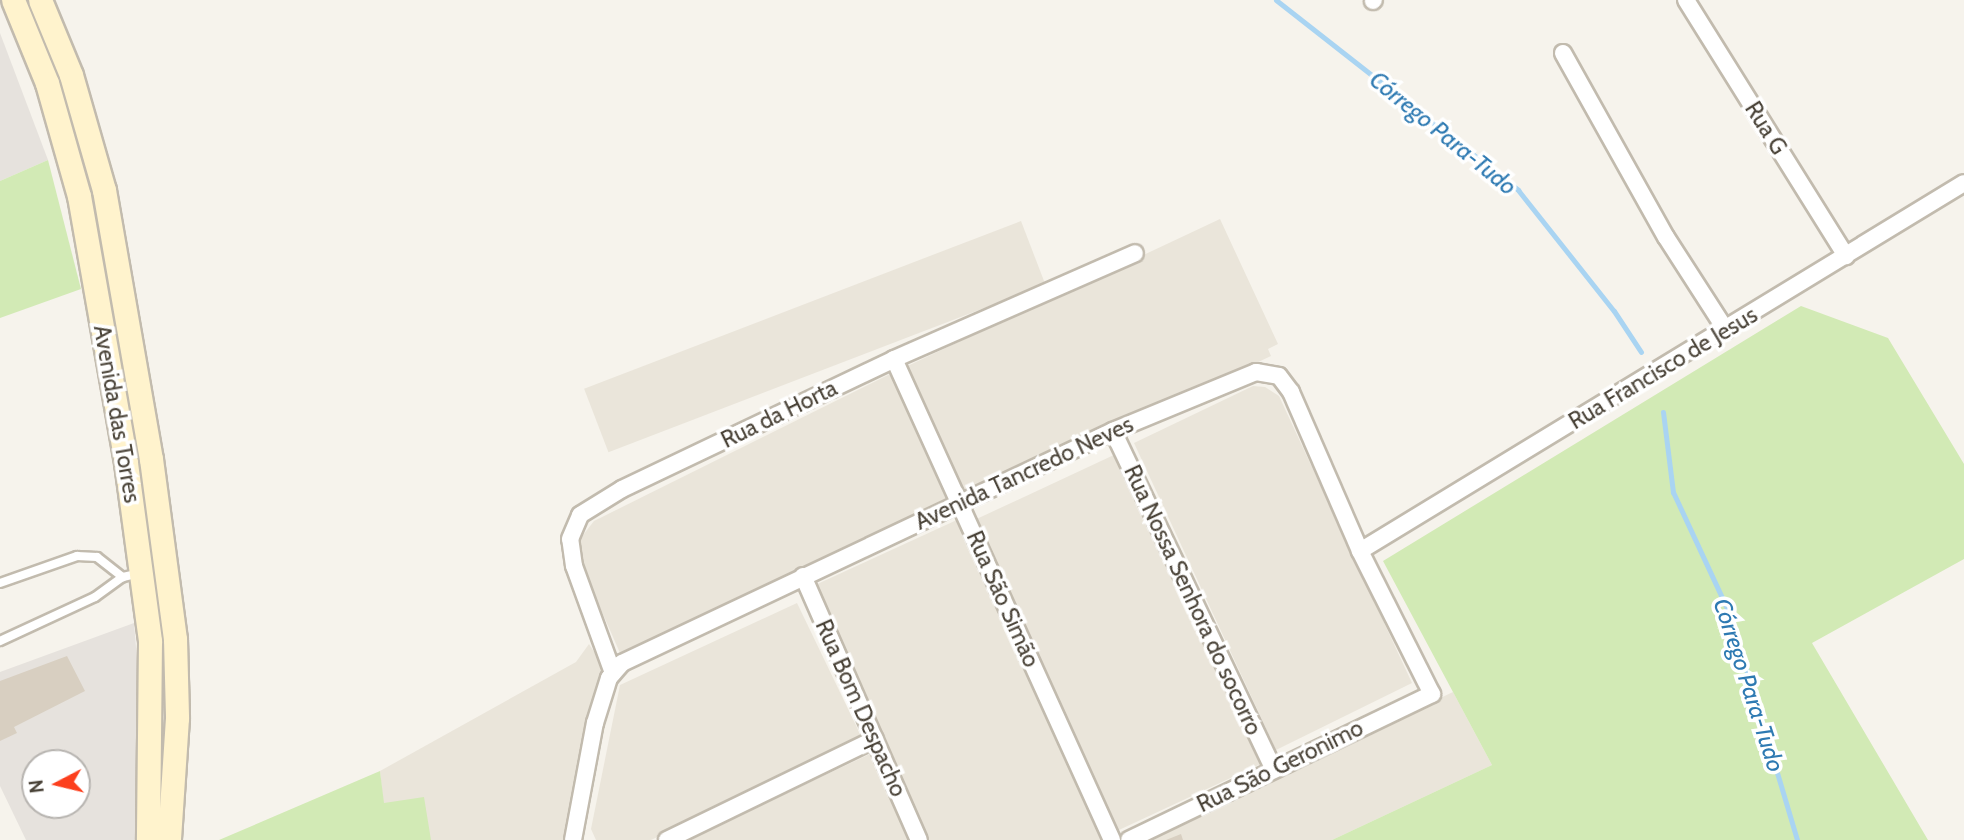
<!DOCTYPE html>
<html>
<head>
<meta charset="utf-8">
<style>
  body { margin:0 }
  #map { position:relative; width:1964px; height:840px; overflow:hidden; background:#f6f3ec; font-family:Cabin,sans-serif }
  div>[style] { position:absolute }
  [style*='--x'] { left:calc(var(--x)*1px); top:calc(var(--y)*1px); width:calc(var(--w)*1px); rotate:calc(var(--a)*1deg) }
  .residential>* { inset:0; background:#eae5da; transform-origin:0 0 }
  .industrial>* { inset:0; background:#e6e2dd }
  .green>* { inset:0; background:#d2eab5 }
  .stream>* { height:5px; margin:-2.5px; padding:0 2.5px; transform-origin:2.5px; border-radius:2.5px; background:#a9d4f2 }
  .building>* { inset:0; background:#d8cfc1 }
  .roads { filter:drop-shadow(2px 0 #c2bbae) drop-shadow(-2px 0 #c2bbae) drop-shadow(0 2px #c2bbae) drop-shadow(0 -2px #c2bbae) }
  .service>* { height:8px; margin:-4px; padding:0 4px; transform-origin:4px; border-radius:4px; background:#fff }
  .minor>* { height:16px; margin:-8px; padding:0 8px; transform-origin:8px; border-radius:8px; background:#fff }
  .secondary>* { height:23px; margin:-11.5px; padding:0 11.5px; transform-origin:11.5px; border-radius:11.5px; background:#fff3cd }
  span { translate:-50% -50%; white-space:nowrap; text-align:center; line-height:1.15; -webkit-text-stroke:7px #fff; paint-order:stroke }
  .street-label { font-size:23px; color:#4b4439 }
  .water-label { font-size:24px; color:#2e7ab2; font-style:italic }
  .north { position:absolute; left:21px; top:749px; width:70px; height:70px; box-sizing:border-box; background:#fff; border:2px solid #b7b4b0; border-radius:50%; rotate:263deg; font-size:19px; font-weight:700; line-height:28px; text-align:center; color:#4b4439 }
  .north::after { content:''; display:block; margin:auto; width:24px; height:32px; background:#fc3f1d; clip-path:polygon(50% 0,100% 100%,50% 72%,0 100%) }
</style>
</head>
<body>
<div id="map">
  <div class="residential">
    <div style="clip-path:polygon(1220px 219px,1278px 344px,1268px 349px,1271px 356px,962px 501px,901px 369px)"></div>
    <div style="left:1021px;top:221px;width:68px;height:468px;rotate:69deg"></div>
    <div style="clip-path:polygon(890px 374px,947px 500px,620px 653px,577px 555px,580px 539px,594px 521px)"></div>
    <div style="clip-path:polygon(1253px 386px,1265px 387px,1279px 396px,1412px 683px,1276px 750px,1134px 443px)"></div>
    <div style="left:1116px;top:454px;width:342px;height:158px;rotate:65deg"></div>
    <div style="clip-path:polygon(959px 519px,1104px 840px,928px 840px,813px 586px)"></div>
    <div style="clip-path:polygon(797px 603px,863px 740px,651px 840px,596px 840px,591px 829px,620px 685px)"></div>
    <div style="clip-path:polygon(589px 644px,604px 667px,565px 840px,387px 840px,380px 771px,576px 662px)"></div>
    <div style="clip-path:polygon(1453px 692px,1492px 765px,1332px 840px,1141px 840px)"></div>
    <div style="clip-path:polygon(872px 753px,912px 840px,687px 840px)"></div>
  </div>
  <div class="industrial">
    <div style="clip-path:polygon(0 33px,48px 160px,0 181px)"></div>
    <div style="clip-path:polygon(evenodd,134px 623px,140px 695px,135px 840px,26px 840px,0 786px,0 672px,134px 623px,35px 763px,77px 763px,77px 805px,35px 805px,35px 763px)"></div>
  </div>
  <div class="green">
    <div style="clip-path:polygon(48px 160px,81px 289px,0 318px,0 181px)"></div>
    <div style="clip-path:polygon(1801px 306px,1888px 338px,1964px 464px,1964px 559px,1812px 643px,1928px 840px,1332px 840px,1492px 765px,1383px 561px)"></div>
    <div style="clip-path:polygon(380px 771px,384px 803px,424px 797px,431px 840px,219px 840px)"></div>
  </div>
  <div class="stream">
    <div style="--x:1276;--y:0;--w:308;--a:38.1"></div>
    <div style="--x:1518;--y:190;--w:154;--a:51.6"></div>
    <div style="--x:1614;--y:311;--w:49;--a:56.6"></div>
    <div style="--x:1663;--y:412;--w:81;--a:82.9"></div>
    <div style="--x:1673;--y:492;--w:136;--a:65.1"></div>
    <div style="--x:1730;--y:615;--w:235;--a:73.4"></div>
  </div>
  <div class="building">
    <div style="clip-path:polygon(67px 656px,85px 691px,14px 727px,17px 733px,0 741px,0 681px)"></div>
    <div style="clip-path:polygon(1181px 834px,1183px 840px,1166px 840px)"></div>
  </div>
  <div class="roads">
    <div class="service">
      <div style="--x:0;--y:583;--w:82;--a:-19.3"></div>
      <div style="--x:77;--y:556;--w:20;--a:3"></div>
      <div style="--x:97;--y:557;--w:33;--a:38"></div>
      <div style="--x:0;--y:641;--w:105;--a:-24.9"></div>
      <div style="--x:95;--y:597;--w:34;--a:-36"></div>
      <div style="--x:123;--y:577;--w:17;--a:-13"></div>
    </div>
    <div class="minor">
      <div style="--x:1686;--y:0;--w:302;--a:58"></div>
      <div style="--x:1373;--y:1;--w:1;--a:-45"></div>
      <div style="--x:1563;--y:53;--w:211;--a:60.8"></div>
      <div style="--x:1666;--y:237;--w:111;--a:57.2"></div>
      <div style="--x:894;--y:359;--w:528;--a:65.62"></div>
      <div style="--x:1113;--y:431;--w:373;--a:64.6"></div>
      <div style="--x:1360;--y:551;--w:707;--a:-31.35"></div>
      <div style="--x:803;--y:576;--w:288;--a:66.3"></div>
      <div style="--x:613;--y:673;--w:114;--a:-110"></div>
      <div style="--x:574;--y:566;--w:27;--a:-98"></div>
      <div style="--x:570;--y:539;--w:26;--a:-67"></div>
      <div style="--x:580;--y:515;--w:49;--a:-31.8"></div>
      <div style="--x:622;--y:489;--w:301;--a:-25.5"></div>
      <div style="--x:894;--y:359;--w:263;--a:-23.7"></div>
      <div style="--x:573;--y:840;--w:119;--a:-79.4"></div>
      <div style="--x:595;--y:723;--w:47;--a:-72.7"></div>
      <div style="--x:609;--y:678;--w:20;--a:-49"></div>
      <div style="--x:622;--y:663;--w:543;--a:-25.29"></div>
      <div style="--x:1113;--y:431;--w:155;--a:-22.4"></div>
      <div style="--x:1256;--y:372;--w:23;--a:10"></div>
      <div style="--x:1279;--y:376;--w:20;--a:53"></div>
      <div style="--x:1291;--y:392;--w:173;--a:66.5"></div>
      <div style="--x:1360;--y:551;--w:160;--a:63.3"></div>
      <div style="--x:1432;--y:694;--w:336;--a:154.3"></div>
      <div style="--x:667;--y:840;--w:231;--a:-25.9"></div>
    </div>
    <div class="secondary">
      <div style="--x:13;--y:0;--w:90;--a:67.7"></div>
      <div style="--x:47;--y:83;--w:117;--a:74.2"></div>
      <div style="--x:79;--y:196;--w:271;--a:80"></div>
      <div style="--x:126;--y:463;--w:180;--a:82.3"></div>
      <div style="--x:150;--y:641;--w:199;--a:90.6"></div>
      <div style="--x:40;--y:0;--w:81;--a:67.5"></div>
      <div style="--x:71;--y:75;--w:120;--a:74"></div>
      <div style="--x:104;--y:190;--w:273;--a:80.1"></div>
      <div style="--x:151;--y:459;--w:182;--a:82.4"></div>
      <div style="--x:175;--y:639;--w:79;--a:88.5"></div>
      <div style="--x:177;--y:718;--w:122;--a:93.8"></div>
    </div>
  </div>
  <div class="street-label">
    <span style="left:1766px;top:128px;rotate:58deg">Rua G</span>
    <span style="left:1663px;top:368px;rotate:-31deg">Rua Francisco de Jesus</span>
    <span style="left:117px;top:414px;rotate:80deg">Avenida das Torres</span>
    <span style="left:779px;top:414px;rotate:-26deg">Rua da Horta</span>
    <span style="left:1024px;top:473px;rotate:-25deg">Avenida Tancredo Neves</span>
    <span style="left:1003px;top:599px;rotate:66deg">Rua São Simão</span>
    <span style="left:1193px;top:600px;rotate:65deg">Rua Nossa Senhora do socorro</span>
    <span style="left:861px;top:708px;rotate:66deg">Rua Bom Despacho</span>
    <span style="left:1280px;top:766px;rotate:-26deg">Rua São Geronimo</span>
  </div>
  <div class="water-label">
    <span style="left:1443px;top:133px;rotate:39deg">Córrego Para-Tudo</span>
    <span style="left:1749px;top:685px;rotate:72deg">Córrego Para-Tudo</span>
  </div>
  <div class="north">N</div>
</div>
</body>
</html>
